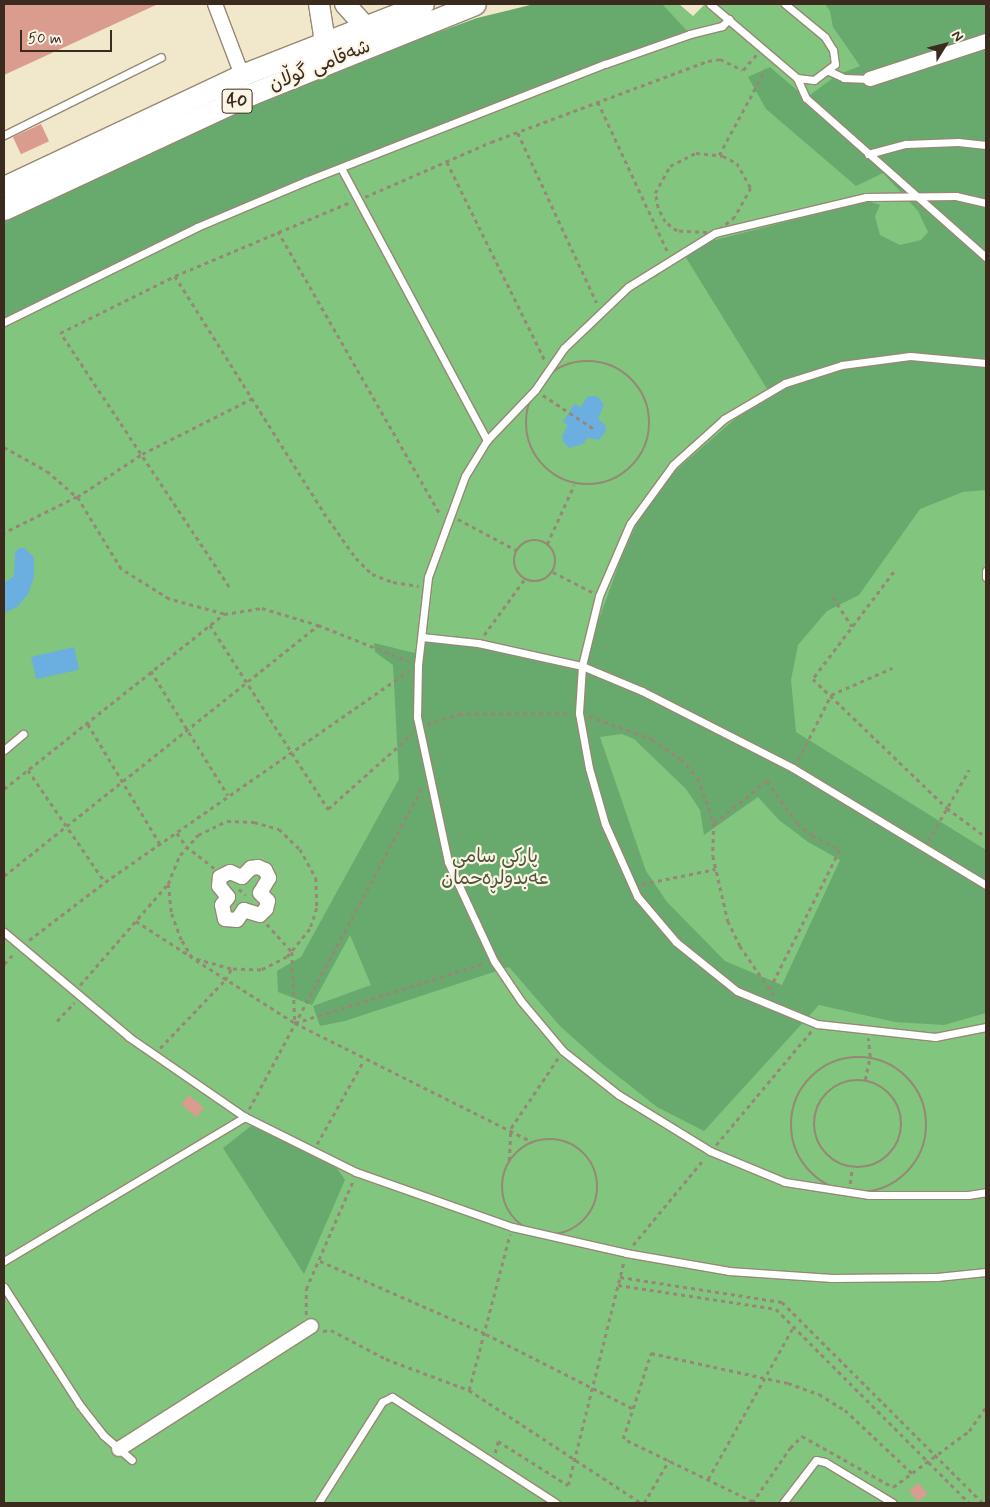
<!DOCTYPE html>
<html>
<head>
<meta charset="utf-8">
<style>
  body { margin:0 }
  #map { position:relative; width:990px; height:1507px; overflow:hidden; background:#f1e7ca; font-family:Mynerve,"Playpen Sans Arabic",sans-serif }
  div>[style] { position:absolute }
  [style*='--x'] { left:calc(var(--x)*1px); top:calc(var(--y)*1px); width:calc(var(--w)*1px); rotate:calc(var(--a)*1deg) }
  .green>* { inset:0; background:#81c57f }
  .forest>* { inset:0; background:#68aa6e }
  .water>* { inset:0; background:#6baee0; transform-origin:0 0 }
  .building>* { inset:0; background:#da9c8f; transform-origin:0 0 }
  .path>* { height:2.5px; margin-top:-1.25px; transform-origin:0; background:repeating-linear-gradient(90deg,#968874 0 4px,transparent 0 8px) }
  .path>.ring { margin:-1.25px; padding:0; box-sizing:content-box; background:none; border:2.5px solid #968874; border-radius:50% }
  .roads { filter:drop-shadow(1px 0 #968874) drop-shadow(-1px 0 #968874) drop-shadow(0 1px #968874) drop-shadow(0 -1px #968874) }
  .lane>* { height:7px; margin:-3.5px; padding:0 3.5px; transform-origin:3.5px; border-radius:3.5px; background:#fff }
  .street>* { height:14px; margin:-7px; padding:0 7px; transform-origin:7px; border-radius:7px; background:#fff }
  .secondary>* { height:20px; margin:-10px; padding:0 10px; transform-origin:10px; border-radius:10px; background:#fff }
  .primary>* { height:21px; margin:-10.5px; padding:0 10.5px; transform-origin:10.5px; border-radius:10.5px; background:#fff }
  span { translate:-50% -50%; white-space:nowrap; text-align:center; line-height:1.15; -webkit-text-stroke:4.5px #fcf5e5; paint-order:stroke }
  .shield-label span { padding:1px 4px; background:#fcf5e5; border:1px solid; border-radius:4px; -webkit-text-stroke-width:0 }
  .shield-label { font-size:18px; color:#3b2a1e; font-weight:700 }
  .street-label { font-size:19px; color:#3b2a1e }
  .park-label { font-size:19px; color:#50583b }
  .frame { position:absolute; inset:0; border:5px solid #3b2a1e; pointer-events:none }
  .north { position:absolute; left:920px; top:20px; width:50px; height:50px; -webkit-text-stroke:4px #fcf5e5; paint-order:stroke; rotate:54deg; font-size:14px; font-weight:700; line-height:20px; text-align:center; color:#3b2a1e }
  .north::after { content:''; display:block; margin:auto; width:18px; height:22px; background:#3b2a1e; clip-path:polygon(50% 0,100% 100%,50% 72%,0 100%) }
  .scale { position:absolute; left:20px; top:30px; width:92px; height:22px; box-sizing:border-box; border:2px solid #3b2a1e; border-top:0; padding-left:6px; font-size:15px; line-height:18px; white-space:nowrap; color:#3b2a1e; -webkit-text-stroke:4px #fcf5e5; paint-order:stroke }
</style>
</head>
<body>
<div id="map">
  <div class="green">
    <div style="clip-path:polygon(549px 4px,679px 4px,693px 16px,705px 4px,986px 4px,986px 1503px,4px 1503px,4px 233px)"></div>
  </div>
  <div class="forest">
    <div style="clip-path:polygon(534px 4px,662px 4px,690px 34px,197px 227px,4px 323px,4px 214px,317px 76px,477px 18px)"></div>
    <div style="clip-path:polygon(evenodd,825px 4px,986px 4px,986px 490px,963px 492px,920px 509px,859px 595px,827px 611px,798px 645px,791px 680px,796px 732px,986px 850px,986px 1013px,944px 1025px,895px 1022px,819px 1005px,704px 1131px,657px 1107px,600px 1062px,560px 1026px,509px 967px,345px 1021px,320px 1026px,313px 1006px,371px 985px,350px 935px,312px 1005px,278px 992px,277px 971px,301px 957px,399px 779px,393px 665px,375px 652px,374px 643px,419px 654px,422px 637px,478px 643px,582px 666px,620px 561px,637px 523px,675px 471px,736px 418px,772px 397px,685px 256px,715px 240px,868px 201px,880px 205px,875px 216px,880px 235px,900px 245px,921px 240px,928px 232px,918px 211px,883px 173px,856px 186px,766px 109px,748px 77px,770px 67px,806px 98px,837px 75px,860px 66px,833px 27px,830px 11px,825px 4px,622px 734px,634px 739px,686px 789px,700px 810px,704px 835px,758px 797px,779px 820px,808px 842px,840px 860px,782px 985px,725px 961px,667px 902px,646px 871px,600px 737px,622px 734px)"></div>
    <div style="clip-path:polygon(251px 1126px,334px 1164px,345px 1180px,304px 1274px,223px 1148px)"></div>
  </div>
  <div class="water">
    <div style="clip-path:polygon(593px 396px,598px 397px,604px 405px,598px 419px,605px 425px,606px 431px,599px 440px,587px 438px,583px 444px,569px 448px,563px 441px,562px 436px,568px 425px,563px 422px,574px 404px,581px 407px,587px 397px)"></div>
    <div style="clip-path:polygon(19px 548px,25px 548px,34px 558px,34px 577px,28px 594px,17px 607px,4px 613px,4px 583px,14px 576px,15px 553px)"></div>
    <div style="left:74px;top:647px;width:23px;height:44px;rotate:77deg"></div>
  </div>
  <div class="building">
    <div style="clip-path:polygon(4px 4px,158px 4px,4px 75px)"></div>
    <div style="left:41px;top:124px;width:19px;height:31px;rotate:65deg"></div>
    <div style="left:189px;top:1095px;width:20px;height:12px;rotate:41deg"></div>
    <div style="left:919px;top:1483px;width:14px;height:12px;rotate:54deg"></div>
  </div>
  <div class="path">
    <div style="--x:598;--y:102;--w:166;--a:65"></div>
    <div style="--x:518;--y:133;--w:187;--a:65.1"></div>
    <div style="--x:696;--y:153;--w:27;--a:6"></div>
    <div style="--x:723;--y:156;--w:16;--a:27"></div>
    <div style="--x:737;--y:163;--w:29;--a:61"></div>
    <div style="--x:751;--y:188;--w:33;--a:119"></div>
    <div style="--x:735;--y:217;--w:26;--a:141"></div>
    <div style="--x:715;--y:233;--w:38;--a:-177"></div>
    <div style="--x:677;--y:231;--w:15;--a:-143"></div>
    <div style="--x:665;--y:222;--w:16;--a:-117"></div>
    <div style="--x:658;--y:208;--w:15;--a:-101"></div>
    <div style="--x:655;--y:193;--w:31;--a:-61"></div>
    <div style="--x:670;--y:166;--w:29;--a:-27"></div>
    <div style="--x:719;--y:155;--w:97;--a:-61.6"></div>
    <div style="--x:447;--y:162;--w:221;--a:63.7"></div>
    <div style="--x:365;--y:197;--w:137;--a:-23.6"></div>
    <div style="--x:491;--y:142;--w:232;--a:-20.5"></div>
    <div style="--x:708;--y:61;--w:12;--a:-9"></div>
    <div style="--x:720;--y:59;--w:25;--a:26"></div>
    <div style="--x:743;--y:70;--w:20;--a:-49"></div>
    <div style="--x:278;--y:231;--w:328;--a:60.2"></div>
    <div style="--x:175;--y:276;--w:280;--a:57.8"></div>
    <div style="--x:324;--y:513;--w:55;--a:54.6"></div>
    <div style="--x:356;--y:558;--w:23;--a:45"></div>
    <div style="--x:372;--y:574;--w:22;--a:21"></div>
    <div style="--x:393;--y:582;--w:26;--a:9"></div>
    <div class="ring" style="left:526px;top:361px;width:121.5px;height:121.5px"></div>
    <div style="--x:543;--y:395;--w:61;--a:33.7"></div>
    <div style="--x:4;--y:447;--w:49;--a:29.2"></div>
    <div style="--x:47;--y:471;--w:40;--a:41"></div>
    <div style="--x:77;--y:497;--w:81;--a:153.7"></div>
    <div style="--x:458;--y:519;--w:66;--a:28.1"></div>
    <div class="ring" style="left:514px;top:540px;width:39.5px;height:39.5px"></div>
    <div style="--x:547;--y:544;--w:65;--a:-65.4"></div>
    <div style="--x:553;--y:572;--w:44;--a:27.1"></div>
    <div style="--x:894;--y:572;--w:134;--a:127.1"></div>
    <div style="--x:813;--y:679;--w:186;--a:43.9"></div>
    <div style="--x:947;--y:808;--w:49;--a:36.6"></div>
    <div style="--x:229;--y:587;--w:305;--a:-123.6"></div>
    <div style="--x:60;--y:333;--w:128;--a:-26.4"></div>
    <div style="--x:175;--y:276;--w:190;--a:-22.9"></div>
    <div style="--x:833;--y:597;--w:35;--a:57"></div>
    <div style="--x:224;--y:614;--w:57;--a:-164.7"></div>
    <div style="--x:169;--y:599;--w:57;--a:-148"></div>
    <div style="--x:121;--y:569;--w:84;--a:-121.4"></div>
    <div style="--x:77;--y:497;--w:78;--a:-33.5"></div>
    <div style="--x:142;--y:454;--w:124;--a:-26.8"></div>
    <div style="--x:210;--y:625;--w:219;--a:57.3"></div>
    <div style="--x:328;--y:809;--w:113;--a:-41.8"></div>
    <div style="--x:484;--y:635;--w:68;--a:-54"></div>
    <div style="--x:151;--y:671;--w:146;--a:58.2"></div>
    <div style="--x:589;--y:716;--w:67;--a:20.1"></div>
    <div style="--x:652;--y:739;--w:35;--a:35"></div>
    <div style="--x:681;--y:759;--w:25;--a:48"></div>
    <div style="--x:698;--y:778;--w:48;--a:70.4"></div>
    <div style="--x:714;--y:823;--w:33;--a:92"></div>
    <div style="--x:713;--y:856;--w:67;--a:77"></div>
    <div style="--x:728;--y:921;--w:28;--a:64"></div>
    <div style="--x:740;--y:946;--w:62;--a:55.5"></div>
    <div style="--x:88;--y:724;--w:140;--a:59"></div>
    <div style="--x:427;--y:724;--w:34;--a:-17"></div>
    <div style="--x:459;--y:714;--w:110;--a:-0.5"></div>
    <div style="--x:798;--y:760;--w:73;--a:-63.1"></div>
    <div style="--x:831;--y:695;--w:67;--a:-23.9"></div>
    <div style="--x:28;--y:770;--w:136;--a:55.5"></div>
    <div style="--x:4;--y:789;--w:281;--a:-38.5"></div>
    <div style="--x:224;--y:614;--w:38;--a:-9"></div>
    <div style="--x:262;--y:608;--w:59;--a:16.9"></div>
    <div style="--x:318;--y:625;--w:98;--a:21.6"></div>
    <div style="--x:227;--y:821;--w:27;--a:2"></div>
    <div style="--x:254;--y:822;--w:26;--a:16"></div>
    <div style="--x:279;--y:829;--w:29;--a:44"></div>
    <div style="--x:300;--y:849;--w:33;--a:61"></div>
    <div style="--x:316;--y:878;--w:30;--a:88"></div>
    <div style="--x:317;--y:908;--w:22;--a:108"></div>
    <div style="--x:310;--y:929;--w:36;--a:129"></div>
    <div style="--x:287;--y:957;--w:29;--a:153"></div>
    <div style="--x:261;--y:970;--w:30;--a:-178"></div>
    <div style="--x:231;--y:969;--w:41;--a:-164.2"></div>
    <div style="--x:192;--y:958;--w:21;--a:-121"></div>
    <div style="--x:181;--y:940;--w:30;--a:-110"></div>
    <div style="--x:171;--y:912;--w:28;--a:-96"></div>
    <div style="--x:168;--y:884;--w:31;--a:-68"></div>
    <div style="--x:180;--y:855;--w:27;--a:-48"></div>
    <div style="--x:198;--y:835;--w:32;--a:-26"></div>
    <div style="--x:714;--y:823;--w:68;--a:-38.4"></div>
    <div style="--x:767;--y:781;--w:52;--a:54.5"></div>
    <div style="--x:797;--y:823;--w:19;--a:39"></div>
    <div style="--x:812;--y:835;--w:32;--a:28"></div>
    <div style="--x:840;--y:850;--w:156;--a:116.7"></div>
    <div style="--x:177;--y:833;--w:16;--a:55"></div>
    <div style="--x:186;--y:846;--w:36;--a:38"></div>
    <div style="--x:928;--y:841;--w:82;--a:-60"></div>
    <div style="--x:4;--y:876;--w:402;--a:-38.6"></div>
    <div style="--x:642;--y:884;--w:75;--a:-11.6"></div>
    <div style="--x:239;--y:889;--w:9;--a:41"></div>
    <div style="--x:136;--y:921;--w:67;--a:32.7"></div>
    <div style="--x:267;--y:924;--w:38;--a:48"></div>
    <div style="--x:292;--y:952;--w:71;--a:87.6"></div>
    <div style="--x:295;--y:1023;--w:199;--a:-17.5"></div>
    <div style="--x:29;--y:940;--w:96;--a:-37.3"></div>
    <div style="--x:105;--y:882;--w:371;--a:-34.8"></div>
    <div style="--x:196;--y:960;--w:117;--a:32.5"></div>
    <div style="--x:295;--y:1023;--w:266;--a:26.6"></div>
    <div style="--x:4;--y:964;--w:16;--a:-47"></div>
    <div style="--x:80;--y:985;--w:133;--a:-49"></div>
    <div style="--x:57;--y:1021;--w:25;--a:-47"></div>
    <div style="--x:160;--y:1048;--w:94;--a:-46.3"></div>
    <div style="--x:225;--y:980;--w:13;--a:-61"></div>
    <div class="ring" style="left:791px;top:1057px;width:133.5px;height:133.5px"></div>
    <div class="ring" style="left:814px;top:1080px;width:85.5px;height:85.5px"></div>
    <div style="--x:865;--y:1080;--w:24;--a:-78"></div>
    <div style="--x:870;--y:1057;--w:19;--a:-96"></div>
    <div style="--x:249;--y:1109;--w:367;--a:-61.7"></div>
    <div class="ring" style="left:502px;top:1139px;width:93.5px;height:93.5px"></div>
    <div style="--x:317;--y:1144;--w:96;--a:-60.8"></div>
    <div style="--x:716;--y:1145;--w:150;--a:-50.1"></div>
    <div style="--x:509;--y:1161;--w:33;--a:-87"></div>
    <div style="--x:511;--y:1128;--w:84;--a:-56.1"></div>
    <div style="--x:850;--y:1184;--w:16;--a:-83"></div>
    <div style="--x:633;--y:1245;--w:112;--a:-50.5"></div>
    <div style="--x:320;--y:1261;--w:181;--a:23.7"></div>
    <div style="--x:486;--y:1334;--w:164;--a:26.9"></div>
    <div style="--x:620;--y:1277;--w:164;--a:8.8"></div>
    <div style="--x:782;--y:1302;--w:284;--a:45"></div>
    <div style="--x:618;--y:1285;--w:160;--a:8.6"></div>
    <div style="--x:776;--y:1309;--w:274;--a:45.1"></div>
    <div style="--x:306;--y:1315;--w:26;--a:-90"></div>
    <div style="--x:306;--y:1289;--w:118;--a:-66.5"></div>
    <div style="--x:323;--y:1331;--w:8;--a:-7"></div>
    <div style="--x:331;--y:1330;--w:62;--a:27.8"></div>
    <div style="--x:386;--y:1359;--w:89;--a:20.5"></div>
    <div style="--x:469;--y:1390;--w:206;--a:33.3"></div>
    <div style="--x:469;--y:1390;--w:161;--a:-75.3"></div>
    <div style="--x:495;--y:1453;--w:12;--a:-76"></div>
    <div style="--x:498;--y:1441;--w:83;--a:32.2"></div>
    <div style="--x:568;--y:1485;--w:232;--a:-76"></div>
    <div style="--x:708;--y:1479;--w:176;--a:-60.7"></div>
    <div style="--x:753;--y:1502;--w:144;--a:-154.1"></div>
    <div style="--x:623;--y:1439;--w:90;--a:-72"></div>
    <div style="--x:651;--y:1353;--w:140;--a:12.4"></div>
    <div style="--x:788;--y:1383;--w:33;--a:20"></div>
    <div style="--x:819;--y:1394;--w:31;--a:32"></div>
    <div style="--x:845;--y:1410;--w:93;--a:43.3"></div>
    <div style="--x:644;--y:1503;--w:50;--a:-59.8"></div>
    <div style="--x:752;--y:1503;--w:67;--a:-55.4"></div>
    <div style="--x:790;--y:1448;--w:17;--a:-45"></div>
    <div style="--x:802;--y:1436;--w:104;--a:29.3"></div>
    <div style="--x:893;--y:1487;--w:94;--a:-36.4"></div>
    <div style="--x:969;--y:1431;--w:29;--a:-55"></div>
  </div>
  <div class="roads">
    <div class="lane">
      <div style="--x:710;--y:4;--w:114;--a:40.4"></div>
      <div style="--x:797;--y:78;--w:17;--a:7"></div>
      <div style="--x:814;--y:80;--w:26;--a:-37"></div>
      <div style="--x:835;--y:64;--w:14;--a:-98"></div>
      <div style="--x:833;--y:50;--w:15;--a:-122"></div>
      <div style="--x:825;--y:37;--w:52;--a:-140.5"></div>
      <div style="--x:829;--y:71;--w:17;--a:25"></div>
      <div style="--x:844;--y:78;--w:26;--a:2"></div>
      <div style="--x:797;--y:78;--w:22;--a:66"></div>
      <div style="--x:806;--y:98;--w:240;--a:41.5"></div>
      <div style="--x:4;--y:135;--w:175;--a:-26.4"></div>
      <div style="--x:868;--y:154;--w:39;--a:-15"></div>
      <div style="--x:906;--y:144;--w:52;--a:-2.2"></div>
      <div style="--x:958;--y:142;--w:28;--a:6"></div>
      <div style="--x:341;--y:168;--w:309;--a:61.8"></div>
      <div style="--x:986;--y:203;--w:31;--a:-167"></div>
      <div style="--x:956;--y:196;--w:90;--a:179.4"></div>
      <div style="--x:866;--y:197;--w:155;--a:166.6"></div>
      <div style="--x:715;--y:233;--w:102;--a:148.2"></div>
      <div style="--x:628;--y:287;--w:88;--a:136.4"></div>
      <div style="--x:564;--y:348;--w:51;--a:124.6"></div>
      <div style="--x:535;--y:390;--w:69;--a:133.8"></div>
      <div style="--x:487;--y:440;--w:42;--a:121.4"></div>
      <div style="--x:465;--y:476;--w:108;--a:110.1"></div>
      <div style="--x:428;--y:577;--w:89;--a:96.5"></div>
      <div style="--x:418;--y:665;--w:52;--a:91.1"></div>
      <div style="--x:417;--y:717;--w:148;--a:77.9"></div>
      <div style="--x:448;--y:862;--w:109;--a:65.1"></div>
      <div style="--x:494;--y:961;--w:48;--a:56"></div>
      <div style="--x:521;--y:1001;--w:65;--a:50"></div>
      <div style="--x:563;--y:1051;--w:71;--a:38.2"></div>
      <div style="--x:619;--y:1095;--w:107;--a:31.6"></div>
      <div style="--x:710;--y:1151;--w:81;--a:22.5"></div>
      <div style="--x:785;--y:1182;--w:85;--a:8.8"></div>
      <div style="--x:869;--y:1195;--w:99;--a:0"></div>
      <div style="--x:968;--y:1195;--w:18;--a:-9"></div>
      <div style="--x:4;--y:322;--w:215;--a:-26.2"></div>
      <div style="--x:197;--y:227;--w:118;--a:-22.9"></div>
      <div style="--x:306;--y:181;--w:321;--a:-21.4"></div>
      <div style="--x:605;--y:64;--w:90;--a:-19.4"></div>
      <div style="--x:690;--y:34;--w:33;--a:-14"></div>
      <div style="--x:722;--y:26;--w:10;--a:-45"></div>
      <div style="--x:986;--y:363;--w:76;--a:-174.7"></div>
      <div style="--x:910;--y:356;--w:69;--a:172.5"></div>
      <div style="--x:842;--y:365;--w:60;--a:162.5"></div>
      <div style="--x:785;--y:383;--w:71;--a:149.5"></div>
      <div style="--x:724;--y:419;--w:69;--a:138"></div>
      <div style="--x:673;--y:465;--w:73;--a:126.1"></div>
      <div style="--x:630;--y:524;--w:78;--a:113.3"></div>
      <div style="--x:599;--y:596;--w:72;--a:103.7"></div>
      <div style="--x:582;--y:666;--w:47;--a:93.7"></div>
      <div style="--x:579;--y:713;--w:56;--a:79.7"></div>
      <div style="--x:589;--y:768;--w:58;--a:74.1"></div>
      <div style="--x:605;--y:824;--w:79;--a:66"></div>
      <div style="--x:637;--y:896;--w:60;--a:49.7"></div>
      <div style="--x:676;--y:942;--w:78;--a:38.8"></div>
      <div style="--x:737;--y:991;--w:87;--a:22.4"></div>
      <div style="--x:817;--y:1024;--w:119;--a:6.3"></div>
      <div style="--x:935;--y:1037;--w:52;--a:-11.1"></div>
      <div style="--x:986;--y:571;--w:6;--a:90"></div>
      <div style="--x:422;--y:637;--w:56;--a:6.1"></div>
      <div style="--x:478;--y:643;--w:107;--a:12.5"></div>
      <div style="--x:582;--y:666;--w:65;--a:22.6"></div>
      <div style="--x:642;--y:691;--w:169;--a:27"></div>
      <div style="--x:793;--y:768;--w:226;--a:31.2"></div>
      <div style="--x:4;--y:750;--w:25;--a:-40"></div>
      <div style="--x:4;--y:932;--w:163;--a:40"></div>
      <div style="--x:129;--y:1037;--w:141;--a:34.6"></div>
      <div style="--x:245;--y:1117;--w:124;--a:26.4"></div>
      <div style="--x:356;--y:1172;--w:165;--a:19.4"></div>
      <div style="--x:512;--y:1227;--w:117;--a:12.8"></div>
      <div style="--x:626;--y:1253;--w:105;--a:9.9"></div>
      <div style="--x:729;--y:1271;--w:103;--a:3.9"></div>
      <div style="--x:832;--y:1278;--w:105;--a:-0.5"></div>
      <div style="--x:937;--y:1277;--w:49;--a:-5.8"></div>
      <div style="--x:4;--y:1261;--w:281;--a:-30.9"></div>
      <div style="--x:4;--y:1287;--w:139;--a:57.3"></div>
      <div style="--x:79;--y:1404;--w:39;--a:52"></div>
      <div style="--x:103;--y:1435;--w:38;--a:41"></div>
      <div style="--x:318;--y:1503;--w:120;--a:-57.6"></div>
      <div style="--x:382;--y:1402;--w:11;--a:-27"></div>
      <div style="--x:392;--y:1397;--w:195;--a:32.9"></div>
      <div style="--x:783;--y:1503;--w:54;--a:-52.5"></div>
      <div style="--x:816;--y:1460;--w:9;--a:13"></div>
      <div style="--x:825;--y:1462;--w:79;--a:31.1"></div>
    </div>
    <div class="street">
      <div style="--x:215;--y:4;--w:76;--a:69.2"></div>
      <div style="--x:870;--y:79;--w:122;--a:-18.1"></div>
      <div style="--x:258;--y:867;--w:8;--a:23"></div>
      <div style="--x:265;--y:870;--w:9;--a:63"></div>
      <div style="--x:269;--y:878;--w:17;--a:121"></div>
      <div style="--x:260;--y:893;--w:11;--a:45"></div>
      <div style="--x:268;--y:901;--w:8;--a:104"></div>
      <div style="--x:266;--y:909;--w:8;--a:135"></div>
      <div style="--x:260;--y:915;--w:17;--a:-163"></div>
      <div style="--x:244;--y:910;--w:12;--a:125"></div>
      <div style="--x:237;--y:920;--w:12;--a:-175"></div>
      <div style="--x:225;--y:919;--w:14;--a:-102"></div>
      <div style="--x:222;--y:905;--w:10;--a:-53"></div>
      <div style="--x:228;--y:897;--w:14;--a:-129"></div>
      <div style="--x:219;--y:886;--w:9;--a:-84"></div>
      <div style="--x:220;--y:877;--w:11;--a:-27"></div>
      <div style="--x:230;--y:872;--w:13;--a:23"></div>
      <div style="--x:242;--y:877;--w:13;--a:-45"></div>
      <div style="--x:251;--y:868;--w:7;--a:-8"></div>
      <div style="--x:119;--y:1449;--w:228;--a:-32.6"></div>
    </div>
    <div class="secondary">
      <div style="--x:319;--y:4;--w:38;--a:81"></div>
      <div style="--x:345;--y:4;--w:30;--a:48"></div>
    </div>
    <div class="primary">
      <div style="--x:4;--y:187;--w:263;--a:-25.2"></div>
      <div style="--x:242;--y:75;--w:194;--a:-21.4"></div>
      <div style="--x:4;--y:209;--w:272;--a:-25"></div>
      <div style="--x:251;--y:94;--w:241;--a:-21.9"></div>
    </div>
  </div>
  <div class="shield-label">
    <span style="left:237px;top:101px">40</span>
  </div>
  <div class="street-label">
    <span style="left:320px;top:66px;rotate:-22deg">شەقامی گوڵان</span>
  </div>
  <div class="park-label">
    <span style="left:495px;top:868px">پارکی سامی<br>عەبدولڕەحمان</span>
  </div>
  <div class="frame"></div>
  <div class="north">N</div>
  <div class="scale">50 m</div>
</div>
</body>
</html>
